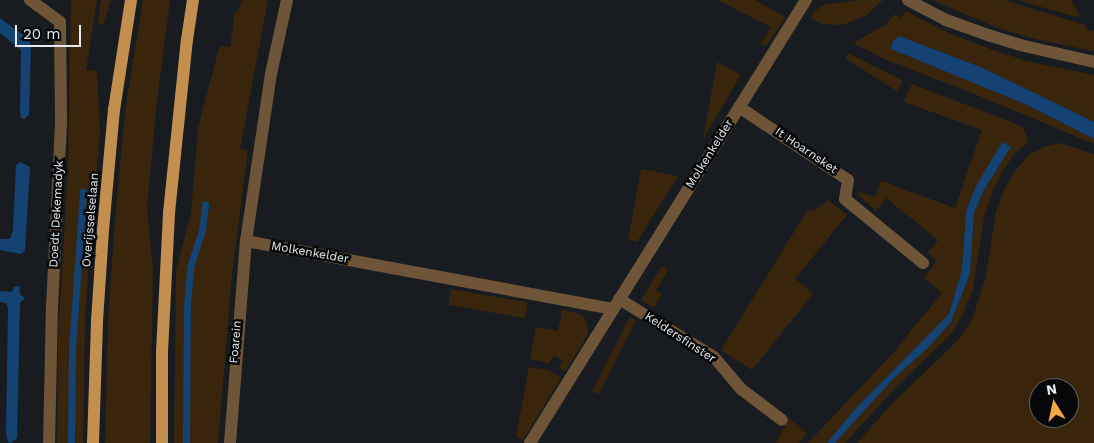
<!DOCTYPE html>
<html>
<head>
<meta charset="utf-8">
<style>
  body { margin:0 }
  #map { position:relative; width:1094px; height:443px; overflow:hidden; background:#181c20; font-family:"Work Sans",sans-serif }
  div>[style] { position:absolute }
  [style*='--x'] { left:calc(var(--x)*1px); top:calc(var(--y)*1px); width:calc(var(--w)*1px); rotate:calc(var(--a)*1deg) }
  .green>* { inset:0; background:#38250c; transform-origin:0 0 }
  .water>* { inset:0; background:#144272 }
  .stream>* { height:7px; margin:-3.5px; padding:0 3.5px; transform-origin:3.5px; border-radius:3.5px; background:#144272 }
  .minor>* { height:12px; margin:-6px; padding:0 6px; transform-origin:6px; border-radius:6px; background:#6e5538 }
  .major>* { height:12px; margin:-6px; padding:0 6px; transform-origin:6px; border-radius:6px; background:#c28f4f }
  span { translate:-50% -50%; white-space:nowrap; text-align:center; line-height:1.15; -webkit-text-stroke:5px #050708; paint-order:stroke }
  .street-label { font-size:12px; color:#e9ecef }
  .north { position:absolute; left:1029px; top:378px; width:50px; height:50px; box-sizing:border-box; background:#050708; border:1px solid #606364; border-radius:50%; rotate:350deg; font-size:14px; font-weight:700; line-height:20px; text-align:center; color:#e9ecef }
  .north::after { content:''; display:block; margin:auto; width:18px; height:22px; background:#f1a640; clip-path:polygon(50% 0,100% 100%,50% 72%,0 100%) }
  .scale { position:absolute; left:15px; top:25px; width:66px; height:22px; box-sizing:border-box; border:2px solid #e9ecef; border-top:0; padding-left:6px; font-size:15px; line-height:18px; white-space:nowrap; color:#e9ecef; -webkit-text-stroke:4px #050708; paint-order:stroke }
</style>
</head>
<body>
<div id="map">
  <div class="green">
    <div style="clip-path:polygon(71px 0,97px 0,86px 70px,97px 71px,100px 133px,91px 228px,85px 321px,83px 443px,57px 443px,58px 340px,68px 164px)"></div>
    <div style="clip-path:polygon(101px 0,111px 0,103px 25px,98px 24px)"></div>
    <div style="clip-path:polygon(143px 0,170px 0,157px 102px,147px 205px,153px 270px,150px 443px,105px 443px,108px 322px,114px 231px,125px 112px)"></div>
    <div style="clip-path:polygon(242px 0,268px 0,240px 149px,248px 150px,232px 274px,218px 443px,174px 443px,176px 270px,191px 213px,198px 128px,219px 48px,220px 46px,230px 47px,235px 11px,238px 11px)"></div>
    <div style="clip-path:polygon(718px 0,755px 0,785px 17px,767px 45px,760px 45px,771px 27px)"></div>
    <div style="clip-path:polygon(859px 0,883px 0,867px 15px,842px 25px,822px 24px,810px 18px,816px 10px,824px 5px)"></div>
    <div style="clip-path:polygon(932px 0,1004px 0,1085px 25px,1088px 30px,1094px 31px,1094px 51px,1039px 40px,998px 28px)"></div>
    <div style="clip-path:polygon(1018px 0,1071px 0,1080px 16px,1076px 17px)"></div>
    <div style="clip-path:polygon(906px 11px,942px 30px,990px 49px,1026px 61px,1094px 75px,1094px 122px,983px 68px,899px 36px,893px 41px,891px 49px,1027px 105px,1094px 139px,1094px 144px,965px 90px,886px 60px,853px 43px,884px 26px,895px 14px,901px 18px)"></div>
    <div style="clip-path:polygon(848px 53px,902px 80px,898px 92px,845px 58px)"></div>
    <div style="clip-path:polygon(717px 62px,741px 75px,703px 139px)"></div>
    <div style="clip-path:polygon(912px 84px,1016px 124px,1023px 128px,1028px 139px,1026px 144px,1016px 152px,1004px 169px,992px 193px,984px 216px,973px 289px,962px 316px,950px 335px,896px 387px,845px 443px,835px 443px,894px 378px,928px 348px,951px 322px,970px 274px,974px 213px,984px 190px,1011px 147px,1002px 142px,976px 186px,966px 211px,962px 269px,949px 314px,855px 409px,827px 443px,808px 443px,893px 353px,942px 293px,924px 278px,937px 261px,928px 253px,938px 240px,886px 198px,876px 211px,859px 196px,859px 192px,875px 197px,881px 181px,955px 208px,982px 130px,904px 102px)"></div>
    <div style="clip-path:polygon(evenodd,1060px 143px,1094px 154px,1094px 443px,857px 443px,890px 406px,957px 341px,972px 320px,986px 276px,996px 212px,1004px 190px,1014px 172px,1030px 154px,1046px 146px,1060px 143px,1039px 388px,1069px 388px,1069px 418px,1039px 418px,1039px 388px)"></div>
    <div style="clip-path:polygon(641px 169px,678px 176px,637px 242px,628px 240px)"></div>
    <div style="clip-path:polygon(828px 200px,847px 215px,795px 279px,813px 294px,752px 370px,721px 350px,807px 211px,817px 209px)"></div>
    <div style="clip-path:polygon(662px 266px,668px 270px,656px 290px,662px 294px,654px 308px,641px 300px)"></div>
    <div style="left:451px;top:289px;width:78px;height:16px;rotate:10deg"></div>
    <div style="clip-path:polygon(562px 309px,580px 314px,585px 319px,588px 328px,587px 336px,565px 372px,559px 368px,563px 361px,554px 355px,549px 363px,530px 359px,536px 327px,558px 331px)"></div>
    <div style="left:630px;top:317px;width:7px;height:83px;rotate:27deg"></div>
    <div style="clip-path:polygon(529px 367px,549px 370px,561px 378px,523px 440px,516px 436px)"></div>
    <div style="clip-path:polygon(789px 418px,807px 434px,799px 443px,776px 443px)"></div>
  </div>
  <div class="water">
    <div style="clip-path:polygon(0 18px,27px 38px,31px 45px,29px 115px,24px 119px,21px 118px,20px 111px,21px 50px,0 33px)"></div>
    <div style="clip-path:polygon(899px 36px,983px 68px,1094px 122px,1094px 139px,1027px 105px,891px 49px,893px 41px)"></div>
    <div style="clip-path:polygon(1002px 142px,1011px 147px,984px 190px,974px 213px,970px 274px,951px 322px,928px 348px,894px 378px,835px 443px,827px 443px,855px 409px,949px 314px,962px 269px,966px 211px,976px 186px)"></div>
    <div style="clip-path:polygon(20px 162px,30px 167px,25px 251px,21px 254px,0 250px,0 239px,10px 239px,13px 230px,16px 165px)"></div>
    <div style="clip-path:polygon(19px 286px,20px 294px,25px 298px,20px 303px,17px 438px,11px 443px,8px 442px,6px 433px,8px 308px,6px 303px,0 302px,0 291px,12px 292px,14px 287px)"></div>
  </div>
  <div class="stream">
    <div style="--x:71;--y:443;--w:94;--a:-89.4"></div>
    <div style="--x:72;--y:349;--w:158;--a:-86"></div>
    <div style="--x:186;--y:443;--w:138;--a:-89.6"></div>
    <div style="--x:187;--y:305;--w:38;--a:-85"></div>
    <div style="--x:190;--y:267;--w:39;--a:-72"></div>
    <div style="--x:202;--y:230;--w:26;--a:-83"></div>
  </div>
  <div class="minor">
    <div style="--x:30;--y:0;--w:37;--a:36"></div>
    <div style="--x:60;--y:22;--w:101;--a:89.4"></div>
    <div style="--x:61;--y:123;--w:181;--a:92.8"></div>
    <div style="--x:52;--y:304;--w:139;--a:91.2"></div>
    <div style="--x:908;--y:0;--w:43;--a:27.8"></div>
    <div style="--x:946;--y:20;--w:45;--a:19.7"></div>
    <div style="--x:988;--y:35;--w:34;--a:17"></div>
    <div style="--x:1020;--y:45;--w:76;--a:12.9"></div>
    <div style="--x:739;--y:107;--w:131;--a:33.8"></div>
    <div style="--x:848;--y:180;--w:19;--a:99"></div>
    <div style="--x:845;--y:199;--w:101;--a:39.4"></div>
    <div style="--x:246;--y:241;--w:374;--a:10.5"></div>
    <div style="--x:619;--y:299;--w:111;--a:31.4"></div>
    <div style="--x:714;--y:357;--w:42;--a:49.8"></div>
    <div style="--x:741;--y:389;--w:51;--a:37.1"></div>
    <div style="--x:230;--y:443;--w:203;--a:-85.5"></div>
    <div style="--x:246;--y:241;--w:169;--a:-81.5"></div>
    <div style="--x:271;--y:74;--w:76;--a:-77.8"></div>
    <div style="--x:530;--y:443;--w:522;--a:-58.08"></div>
  </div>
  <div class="major">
    <div style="--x:93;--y:443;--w:122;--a:-88.1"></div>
    <div style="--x:97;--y:321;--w:91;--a:-86.2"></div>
    <div style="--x:103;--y:230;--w:121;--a:-84.8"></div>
    <div style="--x:114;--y:110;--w:111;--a:-81.2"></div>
    <div style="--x:162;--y:443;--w:91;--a:-90"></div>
    <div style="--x:162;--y:352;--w:139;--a:-87.1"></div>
    <div style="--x:169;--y:213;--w:174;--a:-84.1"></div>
    <div style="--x:187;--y:40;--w:40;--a:-81.5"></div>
  </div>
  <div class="street-label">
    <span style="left:806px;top:151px;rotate:34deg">It Hoarnsket</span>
    <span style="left:710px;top:154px;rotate:-58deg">Molkenkelder</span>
    <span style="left:57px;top:214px;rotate:-87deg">Doedt Dekemadyk</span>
    <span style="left:91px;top:220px;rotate:-85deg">Overijsselselaan</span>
    <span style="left:310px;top:253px;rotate:10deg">Molkenkelder</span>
    <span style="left:680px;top:338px;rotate:33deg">Keldersfinster</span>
    <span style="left:236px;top:342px;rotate:-85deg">Foarein</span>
  </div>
  <div class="north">N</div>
  <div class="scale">20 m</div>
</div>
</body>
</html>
